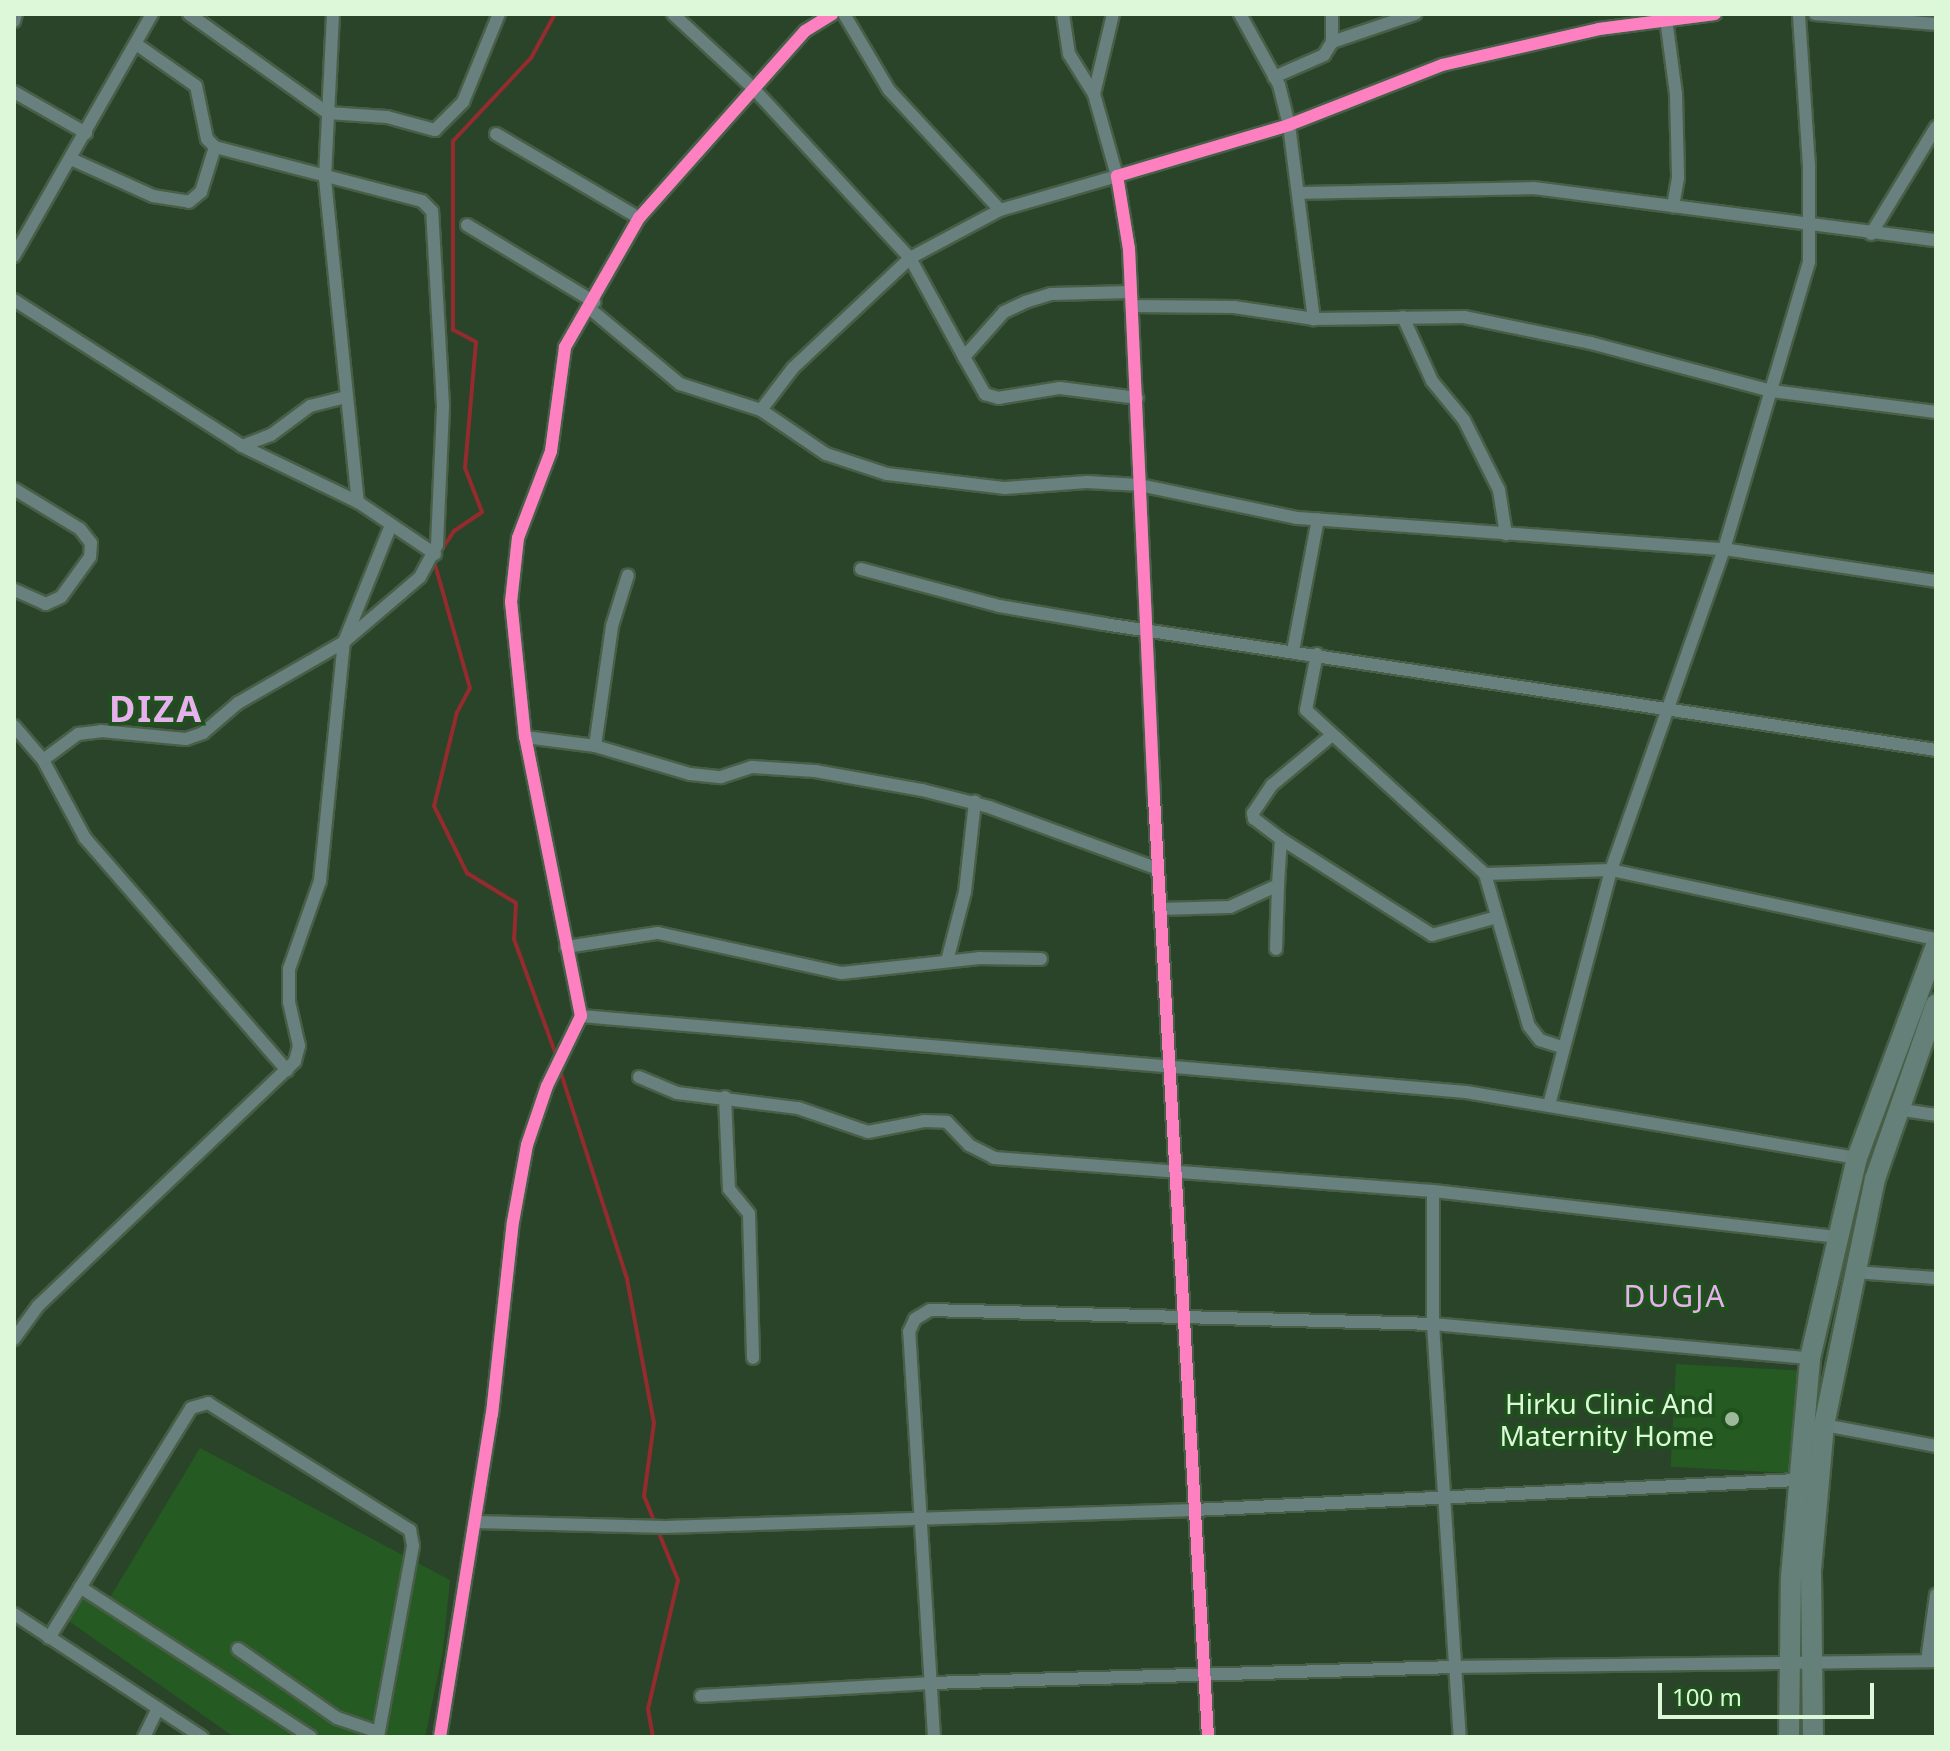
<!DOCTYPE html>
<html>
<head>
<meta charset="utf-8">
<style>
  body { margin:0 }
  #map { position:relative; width:1950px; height:1751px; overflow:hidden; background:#294428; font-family:"Noto Sans",sans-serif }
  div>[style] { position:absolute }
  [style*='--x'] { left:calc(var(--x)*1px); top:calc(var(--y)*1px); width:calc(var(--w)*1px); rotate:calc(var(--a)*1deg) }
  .built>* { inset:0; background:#255a22; transform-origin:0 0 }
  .stream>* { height:4px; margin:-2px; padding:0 2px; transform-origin:2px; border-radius:2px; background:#942b2e }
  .roads { filter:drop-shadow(2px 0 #485e47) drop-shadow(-2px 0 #485e47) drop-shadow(0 2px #485e47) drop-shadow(0 -2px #485e47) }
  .minor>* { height:12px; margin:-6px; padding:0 6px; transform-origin:6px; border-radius:6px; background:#68807e }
  .primary>* { height:20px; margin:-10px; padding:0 10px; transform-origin:10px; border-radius:10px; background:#648078 }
  .cycleway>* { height:12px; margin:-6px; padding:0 6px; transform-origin:6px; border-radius:6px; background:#ff80c0 }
  .dots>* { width:22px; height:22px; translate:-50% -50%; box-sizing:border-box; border:4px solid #1e511b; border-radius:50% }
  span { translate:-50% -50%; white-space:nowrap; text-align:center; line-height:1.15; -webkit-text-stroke:7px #1e511b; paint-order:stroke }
  .poi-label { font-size:28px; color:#dcf8d9 }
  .right { translate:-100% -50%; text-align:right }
  .neighbourhood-label { font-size:30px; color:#e6b1ed; letter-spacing:2px }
  .district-label { font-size:36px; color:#e6b1ed; font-weight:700; letter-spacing:2px }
  .frame { position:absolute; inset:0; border:16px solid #dcf8d9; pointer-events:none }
  .scale { position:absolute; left:1658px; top:1683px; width:216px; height:36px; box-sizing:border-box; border:4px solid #dcf8d9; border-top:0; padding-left:10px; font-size:24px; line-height:28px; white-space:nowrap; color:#dcf8d9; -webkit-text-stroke:6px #1e511b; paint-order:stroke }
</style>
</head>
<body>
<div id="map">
  <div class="built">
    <div style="left:1676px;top:1364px;width:123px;height:103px;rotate:3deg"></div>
    <div style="clip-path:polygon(200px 1448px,450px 1580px,443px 1651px,425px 1737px,234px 1737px,63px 1617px,83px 1584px,106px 1604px)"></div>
  </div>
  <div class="stream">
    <div style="--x:439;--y:554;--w:27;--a:-57"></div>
    <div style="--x:454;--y:531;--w:34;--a:-34"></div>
    <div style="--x:482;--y:512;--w:47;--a:-111.1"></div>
    <div style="--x:465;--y:468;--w:126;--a:-85"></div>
    <div style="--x:476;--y:342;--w:26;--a:-152"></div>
    <div style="--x:453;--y:330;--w:189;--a:-90"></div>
    <div style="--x:453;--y:141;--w:114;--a:-46.8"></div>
    <div style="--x:531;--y:58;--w:50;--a:-61.4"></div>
    <div style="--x:434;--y:561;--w:132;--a:74.2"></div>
    <div style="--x:470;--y:688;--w:27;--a:118"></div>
    <div style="--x:457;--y:712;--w:97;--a:103.7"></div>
    <div style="--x:434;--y:806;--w:75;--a:63.8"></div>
    <div style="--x:467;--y:873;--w:57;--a:31.5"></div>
    <div style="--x:516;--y:903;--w:36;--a:93"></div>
    <div style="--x:514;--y:939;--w:127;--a:70.1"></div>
    <div style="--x:559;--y:1067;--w:223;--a:72.2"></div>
    <div style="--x:627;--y:1279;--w:147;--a:79.4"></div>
    <div style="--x:654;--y:1423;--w:74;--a:97.8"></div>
    <div style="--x:644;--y:1496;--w:91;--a:68"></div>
    <div style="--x:678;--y:1580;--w:132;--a:103.1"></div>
    <div style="--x:648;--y:1709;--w:28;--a:80"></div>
  </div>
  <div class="roads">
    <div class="minor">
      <div style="--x:189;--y:14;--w:171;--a:35.5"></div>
      <div style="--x:328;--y:113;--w:59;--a:3.9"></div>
      <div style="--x:387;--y:117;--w:50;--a:15.2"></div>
      <div style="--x:435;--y:130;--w:40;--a:-45"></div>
      <div style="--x:463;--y:102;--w:95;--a:-67.8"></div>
      <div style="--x:333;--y:14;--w:165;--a:92.8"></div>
      <div style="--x:325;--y:179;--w:325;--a:84.2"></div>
      <div style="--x:673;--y:14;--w:109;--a:42.8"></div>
      <div style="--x:753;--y:88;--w:231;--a:47.3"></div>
      <div style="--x:910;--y:258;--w:113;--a:61.4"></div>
      <div style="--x:964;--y:357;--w:60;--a:-48.4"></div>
      <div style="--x:1004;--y:312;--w:23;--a:-25"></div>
      <div style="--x:1025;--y:302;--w:27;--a:-17"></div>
      <div style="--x:1051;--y:294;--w:80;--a:-1.4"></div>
      <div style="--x:844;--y:14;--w:88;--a:59.4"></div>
      <div style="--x:889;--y:90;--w:163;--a:47.2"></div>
      <div style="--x:1063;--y:14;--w:40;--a:81.5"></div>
      <div style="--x:1069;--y:54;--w:47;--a:58"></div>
      <div style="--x:1240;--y:14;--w:81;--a:61.2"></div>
      <div style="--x:1279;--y:85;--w:41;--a:76"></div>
      <div style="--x:1289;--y:125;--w:196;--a:82.7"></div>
      <div style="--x:1332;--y:14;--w:28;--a:90"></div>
      <div style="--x:1332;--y:42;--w:88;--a:-18.6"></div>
      <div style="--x:1815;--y:14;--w:121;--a:4.7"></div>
      <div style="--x:1666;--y:19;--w:76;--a:82.4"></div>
      <div style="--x:1676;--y:94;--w:84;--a:88.6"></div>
      <div style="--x:1678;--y:178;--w:29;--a:100"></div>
      <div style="--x:14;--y:21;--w:7;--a:-74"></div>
      <div style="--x:1274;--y:77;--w:55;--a:-23.7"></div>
      <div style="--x:1324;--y:55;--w:15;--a:-58"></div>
      <div style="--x:14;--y:92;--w:83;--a:29.7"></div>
      <div style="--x:496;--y:134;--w:166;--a:30.4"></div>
      <div style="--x:71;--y:159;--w:90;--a:24.3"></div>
      <div style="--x:153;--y:196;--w:36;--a:9"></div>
      <div style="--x:189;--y:202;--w:16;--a:-40"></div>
      <div style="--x:201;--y:192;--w:47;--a:-72.7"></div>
      <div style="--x:1299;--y:193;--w:235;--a:-1.2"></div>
      <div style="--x:1534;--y:188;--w:405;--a:7.4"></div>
      <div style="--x:467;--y:225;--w:149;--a:31.2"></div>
      <div style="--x:1871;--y:234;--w:125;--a:-58.7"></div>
      <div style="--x:14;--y:256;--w:279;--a:-60.3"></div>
      <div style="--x:14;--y:300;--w:271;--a:32.6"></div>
      <div style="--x:242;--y:446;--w:31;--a:-21"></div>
      <div style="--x:271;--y:435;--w:49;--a:-36.6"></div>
      <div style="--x:310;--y:406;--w:37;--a:-14"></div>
      <div style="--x:1132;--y:306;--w:102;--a:0.6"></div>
      <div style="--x:1234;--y:307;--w:81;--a:8.5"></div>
      <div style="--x:1314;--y:319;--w:150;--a:-0.8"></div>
      <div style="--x:1464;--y:317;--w:130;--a:11.6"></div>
      <div style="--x:1591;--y:343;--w:187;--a:14.9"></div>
      <div style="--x:1772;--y:391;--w:165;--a:7.3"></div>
      <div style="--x:589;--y:308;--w:119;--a:39.9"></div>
      <div style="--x:680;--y:384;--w:85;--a:17.8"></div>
      <div style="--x:761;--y:410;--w:78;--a:34.1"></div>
      <div style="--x:826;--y:454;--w:64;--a:18.2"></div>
      <div style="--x:887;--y:474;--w:119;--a:6.8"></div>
      <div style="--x:1005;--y:488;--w:82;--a:-4.2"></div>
      <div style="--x:1087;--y:482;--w:53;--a:3.2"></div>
      <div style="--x:1140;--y:485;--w:160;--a:11.9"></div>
      <div style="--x:1297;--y:518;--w:428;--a:4.2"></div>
      <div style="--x:1724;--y:549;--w:214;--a:8.6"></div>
      <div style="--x:1403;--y:317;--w:70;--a:65.6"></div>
      <div style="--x:1432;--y:381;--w:50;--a:50.6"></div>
      <div style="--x:1464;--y:420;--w:78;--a:63.4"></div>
      <div style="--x:1499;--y:490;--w:45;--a:81"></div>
      <div style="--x:964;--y:357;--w:43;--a:60.4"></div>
      <div style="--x:985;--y:394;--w:14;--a:17"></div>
      <div style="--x:998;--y:398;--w:63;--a:-9.2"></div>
      <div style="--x:1060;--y:388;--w:78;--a:7.4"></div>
      <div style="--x:761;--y:410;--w:53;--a:-52.7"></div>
      <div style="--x:793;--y:368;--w:161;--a:-43.2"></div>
      <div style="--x:910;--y:258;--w:102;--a:-28.1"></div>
      <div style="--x:1000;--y:210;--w:122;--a:-16.2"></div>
      <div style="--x:1117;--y:176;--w:85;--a:-105.7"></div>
      <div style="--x:1094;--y:94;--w:82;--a:-76.6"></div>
      <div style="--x:242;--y:446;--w:129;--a:25.8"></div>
      <div style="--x:358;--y:502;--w:93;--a:34"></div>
      <div style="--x:14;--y:489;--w:77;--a:31.2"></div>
      <div style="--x:80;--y:529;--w:18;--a:52"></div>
      <div style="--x:91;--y:543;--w:14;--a:94"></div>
      <div style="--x:90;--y:557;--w:49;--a:125.9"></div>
      <div style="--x:61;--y:597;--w:17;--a:155"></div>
      <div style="--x:46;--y:604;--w:35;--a:-156"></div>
      <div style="--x:861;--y:569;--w:143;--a:15"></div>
      <div style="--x:999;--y:606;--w:107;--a:9.7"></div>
      <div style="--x:1104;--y:624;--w:841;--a:8.61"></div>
      <div style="--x:1293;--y:651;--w:134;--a:-79.3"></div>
      <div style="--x:1317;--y:654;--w:57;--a:101.1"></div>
      <div style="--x:1306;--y:710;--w:243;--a:42.5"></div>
      <div style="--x:1485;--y:874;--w:158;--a:73.9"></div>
      <div style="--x:1529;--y:1026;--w:18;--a:52"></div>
      <div style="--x:1540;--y:1040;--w:25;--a:18"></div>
      <div style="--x:14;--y:726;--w:45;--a:49.5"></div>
      <div style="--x:43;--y:760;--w:89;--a:61.7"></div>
      <div style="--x:85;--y:838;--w:308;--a:49"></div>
      <div style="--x:525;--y:737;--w:71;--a:7.3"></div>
      <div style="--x:595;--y:746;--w:99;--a:16.4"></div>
      <div style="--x:690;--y:774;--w:31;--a:6"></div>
      <div style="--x:721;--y:777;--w:33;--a:-18"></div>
      <div style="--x:752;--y:767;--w:63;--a:3.6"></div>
      <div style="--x:815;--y:771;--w:109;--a:10.1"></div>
      <div style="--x:922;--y:790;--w:69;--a:14.2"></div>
      <div style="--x:989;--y:807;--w:180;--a:20.1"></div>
      <div style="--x:595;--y:746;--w:121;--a:-81.9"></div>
      <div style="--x:612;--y:626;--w:53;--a:-72.6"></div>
      <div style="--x:43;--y:760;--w:44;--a:-36.6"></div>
      <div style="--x:78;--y:734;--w:23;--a:-7"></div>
      <div style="--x:101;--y:731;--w:85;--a:5.4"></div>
      <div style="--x:186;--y:739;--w:18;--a:-19"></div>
      <div style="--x:203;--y:733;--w:46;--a:-40.6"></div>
      <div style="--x:238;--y:703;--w:122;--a:-29.9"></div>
      <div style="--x:344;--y:642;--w:100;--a:-40.5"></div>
      <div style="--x:420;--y:577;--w:36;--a:-62"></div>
      <div style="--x:437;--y:545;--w:140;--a:-87.5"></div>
      <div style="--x:443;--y:405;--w:194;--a:-93.2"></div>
      <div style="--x:432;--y:211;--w:14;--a:-135"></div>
      <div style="--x:422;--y:201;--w:214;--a:-165.4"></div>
      <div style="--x:215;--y:147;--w:11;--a:-135"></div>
      <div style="--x:207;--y:139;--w:54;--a:-101.7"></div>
      <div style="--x:196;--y:86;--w:73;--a:-145"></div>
      <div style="--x:1281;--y:839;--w:179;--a:32.4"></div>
      <div style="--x:1432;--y:935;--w:67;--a:-15.5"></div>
      <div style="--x:1485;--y:874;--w:126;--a:-1.8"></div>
      <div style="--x:1611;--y:870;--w:332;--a:12"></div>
      <div style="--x:1160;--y:909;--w:70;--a:-1.6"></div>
      <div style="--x:1230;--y:907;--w:53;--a:-24.6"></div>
      <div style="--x:1278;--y:885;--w:46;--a:-86.3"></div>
      <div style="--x:1281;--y:839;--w:34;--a:-143"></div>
      <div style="--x:1254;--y:819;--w:6;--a:-99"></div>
      <div style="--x:1253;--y:813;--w:34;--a:-56"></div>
      <div style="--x:1272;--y:785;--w:77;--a:-39.7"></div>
      <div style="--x:566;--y:947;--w:93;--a:-8.7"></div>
      <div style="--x:658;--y:933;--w:188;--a:12.3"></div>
      <div style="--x:842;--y:973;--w:138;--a:-6.2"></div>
      <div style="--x:979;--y:958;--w:62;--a:0.9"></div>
      <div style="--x:1276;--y:949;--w:64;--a:-88.2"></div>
      <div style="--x:947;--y:961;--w:71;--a:-75.4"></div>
      <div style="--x:965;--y:892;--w:91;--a:-83.7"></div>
      <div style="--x:581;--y:1016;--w:888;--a:4.91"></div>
      <div style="--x:1466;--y:1092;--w:397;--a:9.6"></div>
      <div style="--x:639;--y:1077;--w:41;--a:22.8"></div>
      <div style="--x:677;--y:1093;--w:122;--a:7.1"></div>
      <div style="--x:798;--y:1108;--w:74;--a:18.9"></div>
      <div style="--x:868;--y:1132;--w:57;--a:-11.1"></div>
      <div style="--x:924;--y:1121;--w:23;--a:2"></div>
      <div style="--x:947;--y:1122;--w:32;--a:46"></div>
      <div style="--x:969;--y:1145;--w:28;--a:27"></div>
      <div style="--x:994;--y:1158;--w:440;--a:4.3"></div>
      <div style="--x:1433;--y:1191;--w:406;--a:6.5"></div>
      <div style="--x:725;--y:1097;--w:92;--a:87.5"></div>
      <div style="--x:729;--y:1189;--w:32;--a:51"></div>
      <div style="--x:749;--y:1214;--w:144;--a:88.4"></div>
      <div style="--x:1549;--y:1105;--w:243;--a:-75.2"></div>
      <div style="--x:1611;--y:870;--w:340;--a:-70.6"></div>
      <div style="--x:1724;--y:549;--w:299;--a:-73.5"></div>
      <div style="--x:1809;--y:262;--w:96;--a:-90"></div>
      <div style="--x:1809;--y:166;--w:152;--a:-93.8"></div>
      <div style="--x:1896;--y:1109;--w:40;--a:8.5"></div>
      <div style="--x:1433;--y:1191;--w:133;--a:90"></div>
      <div style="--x:1433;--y:1324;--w:414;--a:86.3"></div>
      <div style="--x:1854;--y:1272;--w:82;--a:4.2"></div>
      <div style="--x:14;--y:1339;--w:41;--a:-54"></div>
      <div style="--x:38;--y:1306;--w:355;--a:-43.6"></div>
      <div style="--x:295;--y:1061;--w:16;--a:-75"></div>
      <div style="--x:299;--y:1046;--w:45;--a:-102.8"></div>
      <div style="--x:289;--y:1002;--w:33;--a:-90"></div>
      <div style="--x:289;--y:969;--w:93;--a:-70.6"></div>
      <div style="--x:320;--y:881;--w:240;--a:-84.3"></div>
      <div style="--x:344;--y:642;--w:126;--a:-68.1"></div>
      <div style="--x:1824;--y:1425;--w:114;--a:10.6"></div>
      <div style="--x:476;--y:1522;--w:189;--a:1.5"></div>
      <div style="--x:665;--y:1527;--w:529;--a:-1.84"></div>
      <div style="--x:1194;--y:1510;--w:604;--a:-2.85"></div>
      <div style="--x:80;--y:1587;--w:275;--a:33"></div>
      <div style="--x:14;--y:1614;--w:225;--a:33.2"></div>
      <div style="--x:49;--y:1638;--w:270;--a:-58.3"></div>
      <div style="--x:191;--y:1408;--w:18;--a:-16"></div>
      <div style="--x:208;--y:1403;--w:239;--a:32.2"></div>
      <div style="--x:410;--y:1530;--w:16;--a:79"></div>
      <div style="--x:413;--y:1546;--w:194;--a:100.4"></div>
      <div style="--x:238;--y:1649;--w:121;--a:34.9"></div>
      <div style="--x:337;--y:1718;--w:43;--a:18.9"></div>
      <div style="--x:1927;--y:1661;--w:67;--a:-82.2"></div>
      <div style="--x:701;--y:1696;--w:230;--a:-3.2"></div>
      <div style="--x:931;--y:1683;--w:525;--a:-1.75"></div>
      <div style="--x:1456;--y:1667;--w:480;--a:-0.7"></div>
      <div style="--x:144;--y:1737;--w:32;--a:-64"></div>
      <div style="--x:440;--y:1737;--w:327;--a:-80.9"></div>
      <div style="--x:492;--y:1414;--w:193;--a:-83.8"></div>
      <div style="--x:513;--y:1222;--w:78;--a:-79.7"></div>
      <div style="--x:527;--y:1145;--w:62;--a:-71.3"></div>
      <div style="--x:547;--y:1086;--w:78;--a:-64.1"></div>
      <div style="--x:581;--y:1016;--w:285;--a:-101.3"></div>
      <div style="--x:525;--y:737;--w:136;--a:-95.9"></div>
      <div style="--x:511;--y:602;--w:64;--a:-83.8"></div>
      <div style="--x:518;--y:538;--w:93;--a:-69.2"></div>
      <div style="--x:551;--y:451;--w:105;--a:-82.3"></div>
      <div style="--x:565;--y:347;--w:149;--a:-60.2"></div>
      <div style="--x:639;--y:218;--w:250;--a:-48.4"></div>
      <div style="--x:805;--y:31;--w:32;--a:-32"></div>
      <div style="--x:934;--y:1737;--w:406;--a:-93.5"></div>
      <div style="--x:909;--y:1332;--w:14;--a:-65"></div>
      <div style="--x:915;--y:1319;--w:17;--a:-31"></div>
      <div style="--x:930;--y:1310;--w:503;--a:1.59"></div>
      <div style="--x:1433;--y:1324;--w:379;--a:5.2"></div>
      <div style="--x:1208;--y:1737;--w:940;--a:-93.29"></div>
      <div style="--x:1154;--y:799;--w:551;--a:-92.6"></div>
      <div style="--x:1129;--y:249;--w:74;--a:-99.3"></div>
      <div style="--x:1117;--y:176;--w:179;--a:-16.5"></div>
      <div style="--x:1289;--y:125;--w:164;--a:-21.4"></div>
      <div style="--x:1442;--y:65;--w:161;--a:-12.9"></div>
      <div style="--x:1599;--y:29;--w:117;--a:-7.4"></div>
    </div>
    <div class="primary">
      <div style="--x:1789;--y:1737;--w:160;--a:-89.3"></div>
      <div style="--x:1791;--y:1577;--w:220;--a:-85"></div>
      <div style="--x:1810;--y:1358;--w:205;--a:-76.8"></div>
      <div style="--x:1857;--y:1158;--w:226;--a:-69.6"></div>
      <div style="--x:1813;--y:1737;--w:167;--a:-90.7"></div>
      <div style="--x:1811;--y:1570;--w:146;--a:-84.9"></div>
      <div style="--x:1824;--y:1425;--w:251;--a:-78.3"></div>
      <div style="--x:1875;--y:1179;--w:185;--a:-70.8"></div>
    </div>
  </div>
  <div class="cycleway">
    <div style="--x:440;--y:1737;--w:327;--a:-80.9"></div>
    <div style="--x:492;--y:1414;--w:193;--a:-83.8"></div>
    <div style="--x:513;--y:1222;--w:78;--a:-79.7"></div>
    <div style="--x:527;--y:1145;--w:62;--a:-71.3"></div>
    <div style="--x:547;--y:1086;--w:78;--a:-64.1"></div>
    <div style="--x:581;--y:1016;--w:285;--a:-101.3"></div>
    <div style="--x:525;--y:737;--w:136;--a:-95.9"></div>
    <div style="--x:511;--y:602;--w:64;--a:-83.8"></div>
    <div style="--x:518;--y:538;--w:93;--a:-69.2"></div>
    <div style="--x:551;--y:451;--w:105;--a:-82.3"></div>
    <div style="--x:565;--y:347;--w:149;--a:-60.2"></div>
    <div style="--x:639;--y:218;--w:250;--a:-48.4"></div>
    <div style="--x:805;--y:31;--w:32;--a:-32"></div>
    <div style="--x:1208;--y:1737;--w:940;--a:-93.29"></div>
    <div style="--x:1154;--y:799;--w:551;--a:-92.6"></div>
    <div style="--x:1129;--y:249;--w:74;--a:-99.3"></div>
    <div style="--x:1117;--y:176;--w:179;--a:-16.5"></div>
    <div style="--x:1289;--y:125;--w:164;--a:-21.4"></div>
    <div style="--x:1442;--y:65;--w:161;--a:-12.9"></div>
    <div style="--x:1599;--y:29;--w:117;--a:-7.4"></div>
  </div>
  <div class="dots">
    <div style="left:1732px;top:1419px;background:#9db99b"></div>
  </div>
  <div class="poi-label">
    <span class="right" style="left:1714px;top:1419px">Hirku Clinic And<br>Maternity Home</span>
  </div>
  <div class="neighbourhood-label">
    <span style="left:1675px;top:1296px">DUGJA</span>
  </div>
  <div class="district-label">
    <span style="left:156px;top:709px">DIZA</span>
  </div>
  <div class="frame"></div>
  <div class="scale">100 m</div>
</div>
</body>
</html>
